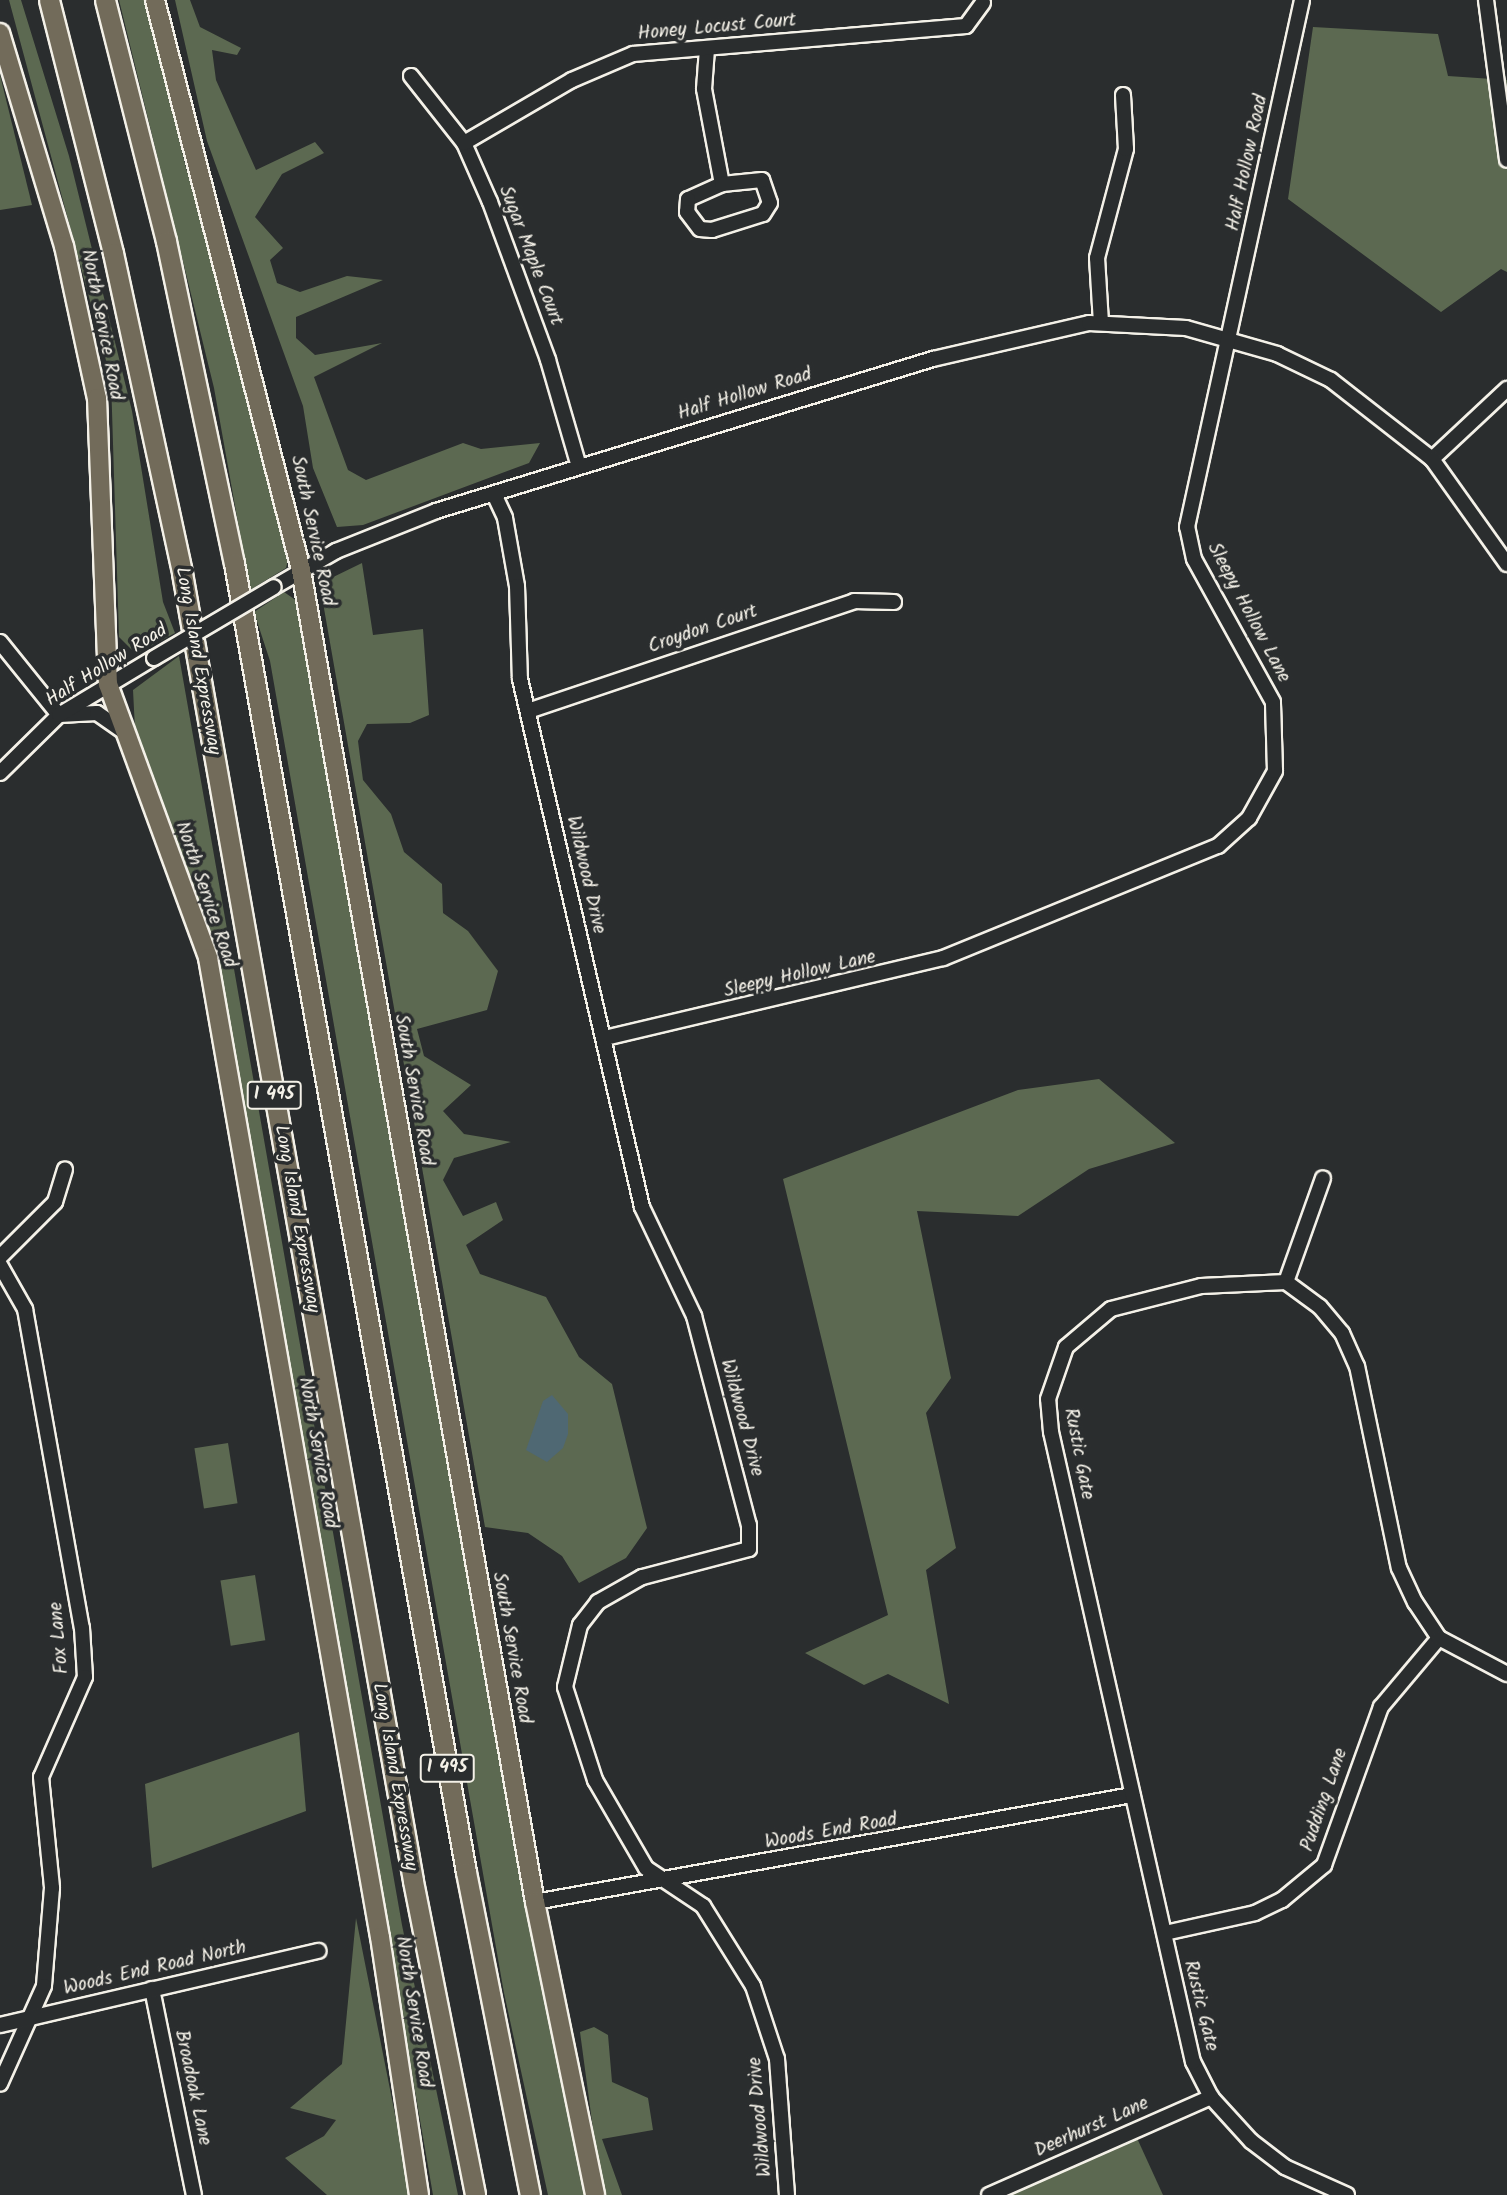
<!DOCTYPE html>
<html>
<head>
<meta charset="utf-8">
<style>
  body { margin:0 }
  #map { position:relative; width:1507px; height:2195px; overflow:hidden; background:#2a2d2e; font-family:Kalam,sans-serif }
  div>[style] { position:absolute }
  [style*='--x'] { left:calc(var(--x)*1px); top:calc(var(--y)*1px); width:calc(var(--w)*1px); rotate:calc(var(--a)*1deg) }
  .green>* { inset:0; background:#5c6951; transform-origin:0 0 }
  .water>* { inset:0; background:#4f6873 }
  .roads { filter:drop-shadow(2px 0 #f4f1e8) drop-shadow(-2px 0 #f4f1e8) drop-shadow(0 2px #f4f1e8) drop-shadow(0 -2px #f4f1e8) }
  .minor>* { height:14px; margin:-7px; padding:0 7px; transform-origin:7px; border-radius:7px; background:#2a2d2e }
  .major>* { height:18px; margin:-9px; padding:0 9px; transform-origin:9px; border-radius:9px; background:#726b5a }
  .highway>* { height:19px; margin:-9.5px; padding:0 9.5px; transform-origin:9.5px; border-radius:9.5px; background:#726b5a }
  .bridges { filter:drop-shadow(2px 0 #f4f1e8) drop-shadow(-2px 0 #f4f1e8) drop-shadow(0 2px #f4f1e8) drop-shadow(0 -2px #f4f1e8) }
  .minor-bridge>* { height:14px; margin:-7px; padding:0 7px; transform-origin:7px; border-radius:7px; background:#2a2d2e }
  span { translate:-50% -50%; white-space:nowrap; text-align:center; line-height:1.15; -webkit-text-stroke:7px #2a2d2e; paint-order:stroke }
  .shield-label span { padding:2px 5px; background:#2a2d2e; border:2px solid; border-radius:5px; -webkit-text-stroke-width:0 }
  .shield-label { font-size:18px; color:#f4f1e8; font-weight:700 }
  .street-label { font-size:19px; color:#f4f1e8 }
</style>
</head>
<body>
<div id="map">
  <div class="green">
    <div style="clip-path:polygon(9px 0,21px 0,69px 156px,132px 411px,163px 602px,175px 633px,136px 654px,119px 637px,111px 379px)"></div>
    <div style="clip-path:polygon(119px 0,146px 0,186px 168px,254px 389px,289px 556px,286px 568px,250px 590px,214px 388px)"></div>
    <div style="clip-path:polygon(175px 0,190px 0,200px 27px,241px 48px,237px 55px,212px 50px,216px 80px,256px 170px,315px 142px,324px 153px,282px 174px,255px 217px,283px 248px,270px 260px,277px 283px,300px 292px,347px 276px,383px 280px,296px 317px,296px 338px,315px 355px,382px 343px,314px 377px,348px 470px,366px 480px,463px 443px,481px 449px,540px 443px,529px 463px,363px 525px,337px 527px,313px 468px,303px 406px,207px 141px)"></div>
    <div style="clip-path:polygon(1313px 27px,1438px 34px,1448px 76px,1507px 80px,1507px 272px,1501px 269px,1441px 312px,1288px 199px)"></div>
    <div style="clip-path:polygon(0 75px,32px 205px,0 210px)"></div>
    <div style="clip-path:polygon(362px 563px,373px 635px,423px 629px,429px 715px,410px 723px,367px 724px,358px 741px,363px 780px,391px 814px,404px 852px,442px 884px,443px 913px,468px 931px,498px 971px,487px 1010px,417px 1029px,424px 1056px,471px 1085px,443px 1111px,464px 1134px,511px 1142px,454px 1158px,443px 1180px,463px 1216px,496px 1202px,503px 1220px,466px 1245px,480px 1274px,546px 1297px,579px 1357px,612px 1384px,647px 1528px,626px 1558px,579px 1583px,562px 1556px,528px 1533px,485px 1527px,322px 597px,323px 582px)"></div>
    <div style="clip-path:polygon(284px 592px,297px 601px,540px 1981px,584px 2195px,548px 2195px,504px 1993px,270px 661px,254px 612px)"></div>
    <div style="clip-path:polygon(179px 656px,402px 1925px,458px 2195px,433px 2195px,220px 965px,135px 729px,133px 690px)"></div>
    <div style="clip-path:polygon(1099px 1079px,1175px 1143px,1089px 1169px,1018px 1216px,917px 1211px,951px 1378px,926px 1413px,956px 1548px,926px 1570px,949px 1704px,888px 1674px,864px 1685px,805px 1653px,888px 1615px,783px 1179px,1018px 1090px)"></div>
    <div style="left:228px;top:1443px;width:61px;height:34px;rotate:81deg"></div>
    <div style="left:255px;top:1575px;width:66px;height:35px;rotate:81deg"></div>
    <div style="clip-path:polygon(299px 1732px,306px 1811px,152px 1868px,145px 1784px)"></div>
    <div style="clip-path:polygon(356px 1918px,411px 2195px,327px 2195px,285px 2158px,324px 2136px,336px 2120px,290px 2108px,342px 2064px)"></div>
    <div style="clip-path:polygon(594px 2027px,608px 2035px,612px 2082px,648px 2098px,653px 2130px,602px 2139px,622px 2195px,605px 2195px,595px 2144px,580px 2032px)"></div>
    <div style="clip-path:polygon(1136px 2136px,1163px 2195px,1008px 2195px)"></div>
  </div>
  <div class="water">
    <div style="clip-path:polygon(552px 1395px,568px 1414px,568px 1434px,563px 1448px,547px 1462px,526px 1450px,543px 1401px)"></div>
  </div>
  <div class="roads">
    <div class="minor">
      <div style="--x:1486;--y:0;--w:161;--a:82.5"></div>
      <div style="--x:707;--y:49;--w:40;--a:94.3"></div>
      <div style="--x:704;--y:89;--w:97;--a:79.3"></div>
      <div style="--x:722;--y:184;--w:37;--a:156"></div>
      <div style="--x:688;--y:199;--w:13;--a:94"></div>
      <div style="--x:687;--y:212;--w:21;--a:53"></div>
      <div style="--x:700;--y:229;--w:12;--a:5"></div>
      <div style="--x:712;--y:230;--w:53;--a:-17.4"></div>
      <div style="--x:763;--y:214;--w:13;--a:-58"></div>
      <div style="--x:770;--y:203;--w:24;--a:-109"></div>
      <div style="--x:762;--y:180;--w:40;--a:174.3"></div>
      <div style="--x:411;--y:76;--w:85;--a:51.7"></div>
      <div style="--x:464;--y:143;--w:64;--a:66.2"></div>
      <div style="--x:490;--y:202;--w:168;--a:69.8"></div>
      <div style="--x:548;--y:360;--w:111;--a:73.8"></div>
      <div style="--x:464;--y:143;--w:125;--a:-30.3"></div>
      <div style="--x:572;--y:80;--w:66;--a:-23.1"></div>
      <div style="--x:633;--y:54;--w:334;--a:-4.8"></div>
      <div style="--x:966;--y:26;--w:29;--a:-54"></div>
      <div style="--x:1101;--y:323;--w:65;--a:-93.5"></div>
      <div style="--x:1097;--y:258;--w:113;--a:-75.1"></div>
      <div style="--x:1126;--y:149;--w:54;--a:-93.2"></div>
      <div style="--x:1432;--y:459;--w:103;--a:-43"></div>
      <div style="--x:494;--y:494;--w:26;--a:65"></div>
      <div style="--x:505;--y:518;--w:69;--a:80"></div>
      <div style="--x:517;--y:586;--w:93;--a:88.2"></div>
      <div style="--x:520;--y:679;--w:542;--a:76.99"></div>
      <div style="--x:642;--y:1207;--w:121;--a:64.5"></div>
      <div style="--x:694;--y:1316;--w:216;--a:75.3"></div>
      <div style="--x:749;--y:1525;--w:24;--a:90"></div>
      <div style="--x:749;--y:1549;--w:111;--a:165.3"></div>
      <div style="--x:642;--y:1577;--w:51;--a:150.4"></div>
      <div style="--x:598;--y:1602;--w:29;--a:128"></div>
      <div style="--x:580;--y:1625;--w:64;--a:103.6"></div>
      <div style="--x:565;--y:1687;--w:98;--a:72.1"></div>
      <div style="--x:595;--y:1780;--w:102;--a:59.9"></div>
      <div style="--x:646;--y:1868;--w:69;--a:33.7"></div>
      <div style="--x:703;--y:1906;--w:94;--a:58"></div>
      <div style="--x:753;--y:1986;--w:77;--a:71.8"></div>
      <div style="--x:777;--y:2059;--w:136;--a:85.8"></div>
      <div style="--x:274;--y:587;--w:72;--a:-30.1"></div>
      <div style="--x:336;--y:551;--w:108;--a:-21.8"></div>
      <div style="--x:436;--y:511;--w:520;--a:-17.01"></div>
      <div style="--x:933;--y:359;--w:160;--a:-13"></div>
      <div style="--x:1089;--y:323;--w:97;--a:3"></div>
      <div style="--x:1186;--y:328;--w:95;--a:15.9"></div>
      <div style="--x:1277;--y:354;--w:60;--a:25.7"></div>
      <div style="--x:1331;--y:380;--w:128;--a:38"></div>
      <div style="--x:1432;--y:459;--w:129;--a:54.5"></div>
      <div style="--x:0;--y:642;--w:94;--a:51.1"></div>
      <div style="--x:59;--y:715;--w:38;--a:-3"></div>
      <div style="--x:97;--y:713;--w:35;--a:35"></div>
      <div style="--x:528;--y:711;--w:344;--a:-18.6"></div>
      <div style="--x:854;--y:601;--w:40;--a:1.4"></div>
      <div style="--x:0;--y:773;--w:83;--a:-44.5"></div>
      <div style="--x:59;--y:715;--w:111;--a:-31"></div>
      <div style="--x:605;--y:1038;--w:347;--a:-13.3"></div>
      <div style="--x:943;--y:958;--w:297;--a:-22.2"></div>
      <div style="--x:1218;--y:846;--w:42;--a:-42.1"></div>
      <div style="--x:1249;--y:818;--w:54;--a:-61"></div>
      <div style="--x:1275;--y:771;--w:69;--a:-91.7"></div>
      <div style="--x:1273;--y:702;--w:163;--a:-118.9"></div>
      <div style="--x:1194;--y:559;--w:33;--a:-102"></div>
      <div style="--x:1187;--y:527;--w:539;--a:-77.69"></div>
      <div style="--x:0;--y:1257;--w:78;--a:-45"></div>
      <div style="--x:55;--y:1202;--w:34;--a:-73"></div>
      <div style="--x:0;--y:1265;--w:51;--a:60.4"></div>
      <div style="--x:25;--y:1309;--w:324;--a:79.9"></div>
      <div style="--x:82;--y:1628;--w:49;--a:86.5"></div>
      <div style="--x:85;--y:1677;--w:109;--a:113.7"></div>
      <div style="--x:41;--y:1777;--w:112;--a:84.3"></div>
      <div style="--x:52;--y:1888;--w:98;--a:94.7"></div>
      <div style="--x:44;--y:1986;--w:107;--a:114.2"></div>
      <div style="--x:1286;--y:1282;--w:110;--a:-70.4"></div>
      <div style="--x:535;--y:1902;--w:607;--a:-10.16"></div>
      <div style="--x:1165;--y:1933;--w:92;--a:-12.5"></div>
      <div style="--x:1255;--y:1913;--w:30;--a:-26"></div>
      <div style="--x:1282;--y:1900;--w:55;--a:-39.8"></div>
      <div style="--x:1324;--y:1865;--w:168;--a:-70.2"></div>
      <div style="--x:1381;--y:1707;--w:90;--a:-50"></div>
      <div style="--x:152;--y:1989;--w:210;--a:78.5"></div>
      <div style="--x:0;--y:2025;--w:327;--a:-13.1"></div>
      <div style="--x:989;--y:2195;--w:243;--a:-23.8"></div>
      <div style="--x:1347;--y:2195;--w:68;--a:-155.7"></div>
      <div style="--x:1285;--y:2167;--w:43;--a:-142.6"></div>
      <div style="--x:1251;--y:2141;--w:59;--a:-132.3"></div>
      <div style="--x:1211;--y:2097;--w:39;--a:-117"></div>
      <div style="--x:1193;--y:2062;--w:646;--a:-102.7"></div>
      <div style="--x:1051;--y:1432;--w:33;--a:-95"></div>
      <div style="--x:1048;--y:1399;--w:55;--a:-70.9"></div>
      <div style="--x:1066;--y:1347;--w:59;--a:-40.2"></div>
      <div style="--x:1111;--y:1309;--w:93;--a:-14.3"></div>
      <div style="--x:1201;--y:1286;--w:85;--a:-2.7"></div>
      <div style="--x:1286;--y:1282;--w:42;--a:36.3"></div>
      <div style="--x:1320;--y:1307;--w:34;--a:50"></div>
      <div style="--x:1342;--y:1333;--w:36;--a:66"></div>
      <div style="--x:1357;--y:1366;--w:206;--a:78.3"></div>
      <div style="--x:1399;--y:1568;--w:38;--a:65"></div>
      <div style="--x:1415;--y:1602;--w:43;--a:56.3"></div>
      <div style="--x:1439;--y:1638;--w:77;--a:27.9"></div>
    </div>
    <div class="major">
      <div style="--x:155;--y:0;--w:588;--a:75.63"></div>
      <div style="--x:301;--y:570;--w:1352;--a:80.04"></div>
      <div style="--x:535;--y:1902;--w:299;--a:78.4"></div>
      <div style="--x:0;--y:33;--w:222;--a:73.3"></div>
      <div style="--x:64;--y:246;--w:156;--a:77.8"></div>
      <div style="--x:97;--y:398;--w:286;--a:87.8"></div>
      <div style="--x:108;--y:684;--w:292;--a:69.9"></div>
      <div style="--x:208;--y:958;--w:994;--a:80.04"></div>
      <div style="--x:380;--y:1937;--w:261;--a:81.4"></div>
    </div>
    <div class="highway">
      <div style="--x:49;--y:0;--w:261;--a:75.8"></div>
      <div style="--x:113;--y:253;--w:327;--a:77.8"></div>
      <div style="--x:182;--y:573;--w:1328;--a:79.98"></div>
      <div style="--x:413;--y:1881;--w:320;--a:78.8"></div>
      <div style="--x:105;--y:0;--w:249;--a:75.8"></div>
      <div style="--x:166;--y:241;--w:329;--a:78.1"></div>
      <div style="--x:234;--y:563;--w:1329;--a:79.95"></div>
      <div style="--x:466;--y:1872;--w:329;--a:78.8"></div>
    </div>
  </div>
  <div class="bridges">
    <div class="minor-bridge">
      <div style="--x:154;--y:658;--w:139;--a:-30.6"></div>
    </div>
  </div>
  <div class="shield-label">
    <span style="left:274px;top:1095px">I 495</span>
    <span style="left:447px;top:1768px">I 495</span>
  </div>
  <div class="street-label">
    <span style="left:717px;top:28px;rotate:-5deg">Honey Locust Court</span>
    <span style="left:1248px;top:163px;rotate:-78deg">Half Hollow Road</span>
    <span style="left:530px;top:256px;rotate:69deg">Sugar Maple Court</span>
    <span style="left:101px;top:325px;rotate:79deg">North Service Road</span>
    <span style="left:745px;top:395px;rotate:-17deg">Half Hollow Road</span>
    <span style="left:312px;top:531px;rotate:78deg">South Service Road</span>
    <span style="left:1248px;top:613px;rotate:62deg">Sleepy Hollow Lane</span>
    <span style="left:703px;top:630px;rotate:-19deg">Croydon Court</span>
    <span style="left:197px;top:661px;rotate:80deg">Long Island Expressway</span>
    <span style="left:107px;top:666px;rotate:-32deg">Half Hollow Road</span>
    <span style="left:585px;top:875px;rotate:77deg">Wildwood Drive</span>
    <span style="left:205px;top:895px;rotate:71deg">North Service Road</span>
    <span style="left:800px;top:975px;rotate:-13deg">Sleepy Hollow Lane</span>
    <span style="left:413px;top:1090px;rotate:80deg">South Service Road</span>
    <span style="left:296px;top:1219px;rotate:80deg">Long Island Expressway</span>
    <span style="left:741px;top:1418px;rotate:75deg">Wildwood Drive</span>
    <span style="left:317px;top:1453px;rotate:80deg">North Service Road</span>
    <span style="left:1078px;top:1454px;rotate:79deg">Rustic Gate</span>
    <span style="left:60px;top:1638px;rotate:-95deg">Fox Lane</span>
    <span style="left:511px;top:1648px;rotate:80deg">South Service Road</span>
    <span style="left:394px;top:1777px;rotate:80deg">Long Island Expressway</span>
    <span style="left:1325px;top:1800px;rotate:-71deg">Pudding Lane</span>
    <span style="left:831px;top:1832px;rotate:-10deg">Woods End Road</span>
    <span style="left:155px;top:1969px;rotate:-13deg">Woods End Road North</span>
    <span style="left:1200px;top:2006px;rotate:76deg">Rustic Gate</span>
    <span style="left:413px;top:2012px;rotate:81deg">North Service Road</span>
    <span style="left:192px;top:2088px;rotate:78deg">Broadoak Lane</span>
    <span style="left:761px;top:2117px;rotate:-95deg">Wildwood Drive</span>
    <span style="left:1092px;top:2128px;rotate:-24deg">Deerhurst Lane</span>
  </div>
</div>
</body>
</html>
